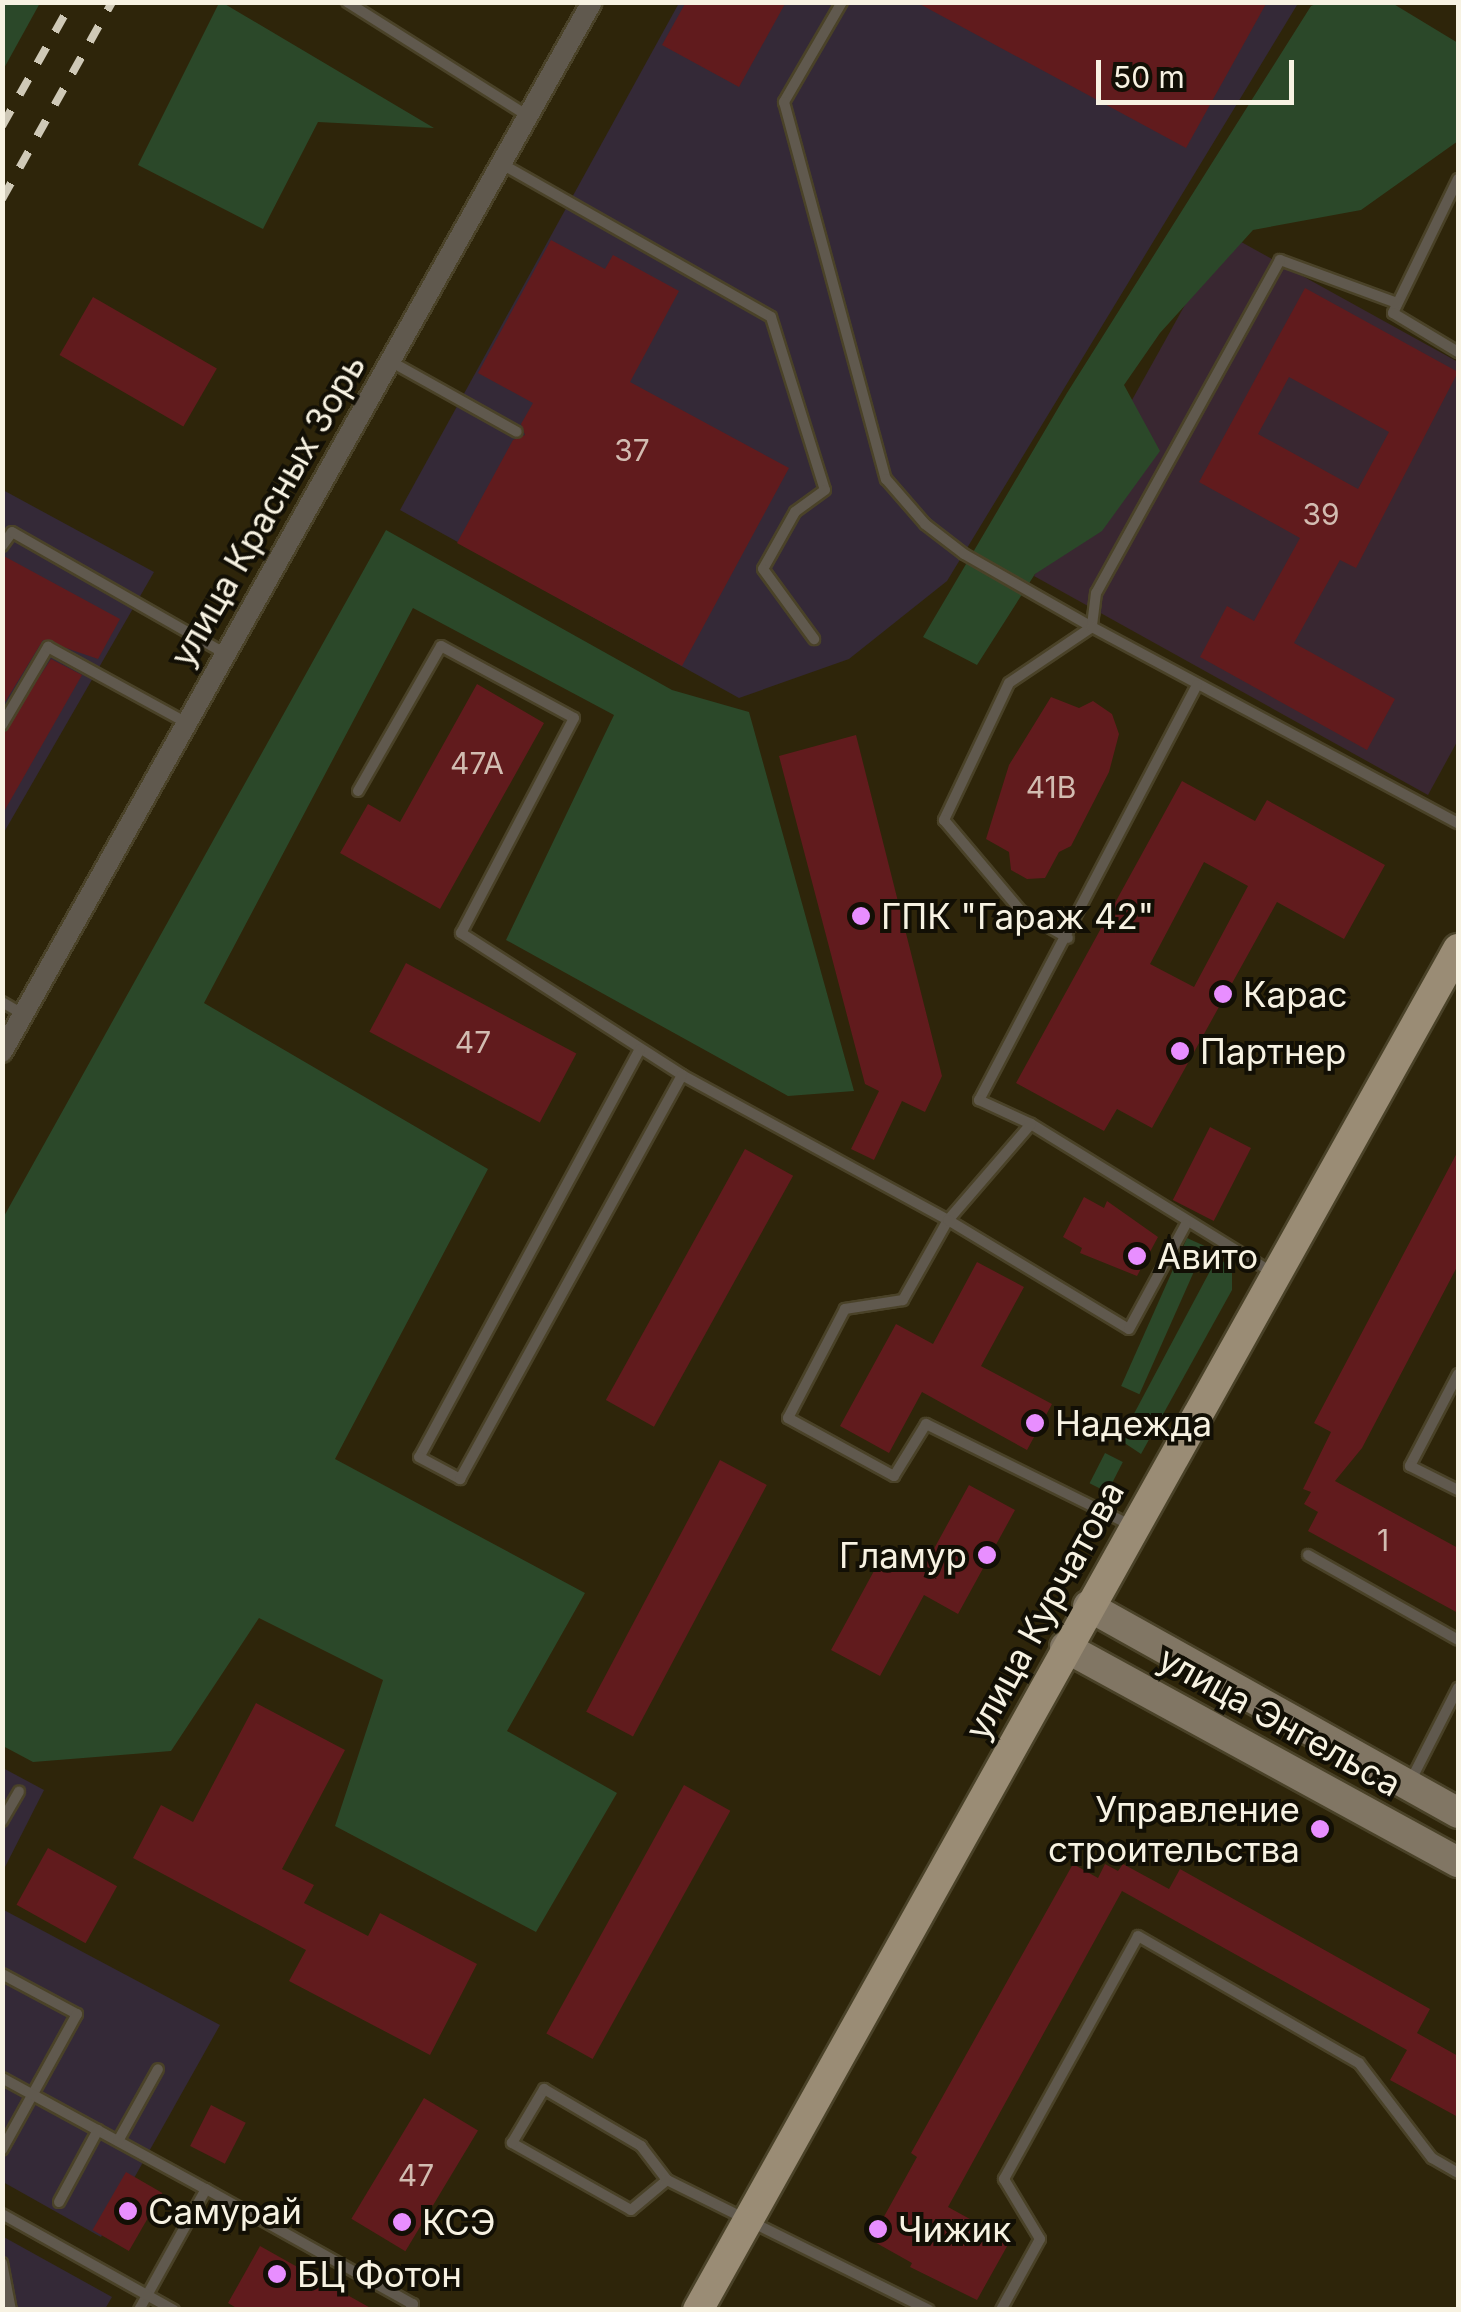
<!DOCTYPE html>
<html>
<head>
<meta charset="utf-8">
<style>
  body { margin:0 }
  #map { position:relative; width:1461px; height:2312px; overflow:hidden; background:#2e250a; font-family:Inter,sans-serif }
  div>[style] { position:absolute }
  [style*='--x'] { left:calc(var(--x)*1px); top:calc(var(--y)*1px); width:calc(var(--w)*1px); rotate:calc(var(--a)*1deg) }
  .industrial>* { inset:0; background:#342937 }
  .education>* { inset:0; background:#392731 }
  .green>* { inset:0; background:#2b4829; transform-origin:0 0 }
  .building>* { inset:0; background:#611b1d; transform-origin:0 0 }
  .roads { filter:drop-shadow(2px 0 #4a4228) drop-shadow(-2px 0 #4a4228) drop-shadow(0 2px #4a4228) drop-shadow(0 -2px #4a4228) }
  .service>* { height:10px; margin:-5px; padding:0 5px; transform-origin:5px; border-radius:5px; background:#60594e }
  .minor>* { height:20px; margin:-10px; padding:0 10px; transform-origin:10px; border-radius:10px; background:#60594e }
  .secondary>* { height:30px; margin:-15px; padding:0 15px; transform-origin:15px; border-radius:15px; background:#817664 }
  .primary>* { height:30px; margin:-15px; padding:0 15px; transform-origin:15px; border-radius:15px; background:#9a8c75 }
  .rail>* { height:8px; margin-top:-4px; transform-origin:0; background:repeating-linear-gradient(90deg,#cfc9b7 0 18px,transparent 0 36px) }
  .dots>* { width:28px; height:28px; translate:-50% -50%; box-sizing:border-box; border:5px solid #120f05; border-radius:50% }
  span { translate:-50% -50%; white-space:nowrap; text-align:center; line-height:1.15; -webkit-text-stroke:8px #120f05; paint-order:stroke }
  .number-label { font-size:30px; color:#d2bcb1 }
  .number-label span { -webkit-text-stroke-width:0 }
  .street-label { font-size:35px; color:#f7f2e2 }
  .poi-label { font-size:35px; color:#f7f2e2 }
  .left { translate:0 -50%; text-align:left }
  .right { translate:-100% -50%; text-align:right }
  .frame { position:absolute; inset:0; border:5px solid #f7f2e2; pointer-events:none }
  .scale { position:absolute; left:1096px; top:60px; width:198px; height:45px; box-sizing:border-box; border:5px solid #f7f2e2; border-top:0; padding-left:12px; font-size:30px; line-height:35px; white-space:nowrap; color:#f7f2e2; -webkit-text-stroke:8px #120f05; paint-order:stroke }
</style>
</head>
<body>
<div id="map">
  <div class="industrial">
    <div style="clip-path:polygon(1292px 2px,1297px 5px,947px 581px,849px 659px,739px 698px,400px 510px,679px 3px)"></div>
    <div style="clip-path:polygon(3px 490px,154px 572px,3px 834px)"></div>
    <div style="clip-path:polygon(3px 1768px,44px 1790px,3px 1871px)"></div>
    <div style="clip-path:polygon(2px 1909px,220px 2025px,101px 2237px,3px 2182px)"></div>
    <div style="clip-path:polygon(2px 2236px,112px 2297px,105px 2309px,3px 2309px)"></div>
  </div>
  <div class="education">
    <div style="clip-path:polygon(1225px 233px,1458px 362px,1458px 740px,1428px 795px,1034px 576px)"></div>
  </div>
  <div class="green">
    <div style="clip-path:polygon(3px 2px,40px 3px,3px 70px,2px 3px)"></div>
    <div style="clip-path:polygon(1321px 2px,1392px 3px,1458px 43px,1458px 141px,1361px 210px,1253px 230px,1160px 333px,1124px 385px,1160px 451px,1102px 531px,1035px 574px,977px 665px,923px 637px,1067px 393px,1311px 6px)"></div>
    <div style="clip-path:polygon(219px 3px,223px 3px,434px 128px,318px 122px,263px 229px,138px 165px)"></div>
    <div style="clip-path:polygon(386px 530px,672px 690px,749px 712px,854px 1091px,788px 1096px,506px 940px,614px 715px,413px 608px,204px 1003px,488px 1169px,335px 1459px,585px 1593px,507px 1731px,617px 1793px,536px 1932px,335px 1826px,383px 1680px,259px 1618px,171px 1751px,33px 1762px,3px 1746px,3px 1218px)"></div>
    <div style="left:1187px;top:1238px;width:20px;height:162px;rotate:24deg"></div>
    <div style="clip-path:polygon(1218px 1256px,1232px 1271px,1232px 1290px,1141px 1454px,1120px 1440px)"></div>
    <div style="left:1105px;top:1453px;width:20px;height:34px;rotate:27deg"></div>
  </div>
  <div class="building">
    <div style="clip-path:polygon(686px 2px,786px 2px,739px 87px,662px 45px)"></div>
    <div style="clip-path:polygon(916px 2px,1267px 2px,1186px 148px)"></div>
    <div style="clip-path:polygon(551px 240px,605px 269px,613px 255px,679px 291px,630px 382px,789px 468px,682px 666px,457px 543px,513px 440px,525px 435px,521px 424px,533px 403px,478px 373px)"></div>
    <div style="clip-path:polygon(evenodd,1305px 288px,1458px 372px,1356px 568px,1340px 560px,1294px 643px,1395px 699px,1367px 750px,1200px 657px,1227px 606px,1254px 621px,1300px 538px,1199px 482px,1305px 288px,1289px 377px,1389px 432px,1358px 489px,1258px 434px,1289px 377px)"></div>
    <div style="left:93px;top:297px;width:143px;height:67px;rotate:30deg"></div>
    <div style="clip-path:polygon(2px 555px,120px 619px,98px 659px,43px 640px,2px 707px)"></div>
    <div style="clip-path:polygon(51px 659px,82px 675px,2px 815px,2px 734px)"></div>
    <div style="clip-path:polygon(477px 684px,544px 723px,440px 909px,340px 853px,368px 804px,400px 822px)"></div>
    <div style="clip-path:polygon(1051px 697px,1079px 708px,1093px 701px,1112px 714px,1119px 734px,1109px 772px,1071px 846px,1059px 852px,1045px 878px,1027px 879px,1011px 870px,1009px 852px,986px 839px,1009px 765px)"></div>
    <div style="clip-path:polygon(856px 735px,942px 1076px,925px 1112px,902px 1101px,874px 1160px,851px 1149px,879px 1091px,865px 1084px,779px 756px)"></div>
    <div style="clip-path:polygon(evenodd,1182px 781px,1255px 821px,1267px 800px,1385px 865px,1344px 939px,1277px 902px,1152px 1128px,1117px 1109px,1104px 1131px,1016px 1083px,1182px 781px,1204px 862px,1248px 886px,1194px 987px,1150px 964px,1204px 862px)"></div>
    <div style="left:406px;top:963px;width:193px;height:78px;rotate:28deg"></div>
    <div style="left:1210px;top:1127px;width:46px;height:82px;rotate:27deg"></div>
    <div style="left:745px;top:1149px;width:55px;height:287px;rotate:29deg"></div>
    <div style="clip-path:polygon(1458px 1151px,1458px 1265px,1362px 1448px,1335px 1481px,1458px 1548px,1458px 1613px,1308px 1531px,1318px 1512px,1304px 1504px,1311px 1492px,1303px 1489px,1331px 1432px,1314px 1423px)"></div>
    <div style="clip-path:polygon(1084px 1197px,1104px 1208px,1107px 1201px,1158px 1237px,1137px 1276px,1080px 1253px,1082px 1248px,1063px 1237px)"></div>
    <div style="clip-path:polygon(977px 1262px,1024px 1287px,981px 1366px,1052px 1404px,1027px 1450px,922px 1392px,889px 1453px,840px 1426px,896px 1324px,933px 1344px)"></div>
    <div style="left:720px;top:1460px;width:53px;height:285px;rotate:28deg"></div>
    <div style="clip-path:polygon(969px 1485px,1015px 1510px,958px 1614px,924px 1595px,880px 1676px,831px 1650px,887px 1547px,924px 1567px)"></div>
    <div style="clip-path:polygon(256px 1703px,345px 1750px,282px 1869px,314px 1885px,304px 1903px,368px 1936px,380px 1913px,477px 1964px,430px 2055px,289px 1981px,306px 1950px,133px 1858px,161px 1805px,193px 1822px)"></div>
    <div style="left:684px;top:1785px;width:53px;height:284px;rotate:29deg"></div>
    <div style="left:48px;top:1848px;width:79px;height:65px;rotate:29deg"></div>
    <div style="clip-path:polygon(1073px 1864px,1098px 1878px,1105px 1864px,1118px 1871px,1123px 1864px,1169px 1889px,1180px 1869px,1430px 2009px,1417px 2033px,1458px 2056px,1458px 2117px,1390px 2080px,1407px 2050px,1122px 1891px,948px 2207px,1010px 2241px,977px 2300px,910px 2267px,912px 2263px,871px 2240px,917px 2157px,911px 2153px)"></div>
    <div style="left:424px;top:2098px;width:63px;height:141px;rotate:31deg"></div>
    <div style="left:211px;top:2105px;width:39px;height:46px;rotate:27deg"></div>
    <div style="left:126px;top:2172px;width:42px;height:67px;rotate:30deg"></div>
    <div style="clip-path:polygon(260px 2246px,374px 2310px,240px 2310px,228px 2303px)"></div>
  </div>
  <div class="roads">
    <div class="service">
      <div style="--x:347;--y:2;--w:214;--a:32.2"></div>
      <div style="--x:842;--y:2;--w:116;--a:120.1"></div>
      <div style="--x:784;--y:102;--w:391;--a:74.9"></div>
      <div style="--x:886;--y:479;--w:60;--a:49.1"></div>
      <div style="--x:925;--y:524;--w:49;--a:37.6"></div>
      <div style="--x:964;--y:554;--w:147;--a:29.7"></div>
      <div style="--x:1092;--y:627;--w:100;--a:146"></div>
      <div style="--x:1009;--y:683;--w:152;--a:115.4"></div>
      <div style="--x:944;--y:820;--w:119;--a:49.8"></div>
      <div style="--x:1021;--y:911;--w:54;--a:29.9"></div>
      <div style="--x:502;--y:164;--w:309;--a:29.6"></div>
      <div style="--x:771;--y:317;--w:181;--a:72.7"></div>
      <div style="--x:825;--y:490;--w:37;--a:144"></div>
      <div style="--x:795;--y:512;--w:65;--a:119.3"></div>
      <div style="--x:763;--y:569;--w:87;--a:53.9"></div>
      <div style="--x:1458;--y:179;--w:149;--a:115.9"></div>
      <div style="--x:1393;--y:313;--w:76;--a:31"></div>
      <div style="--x:1397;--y:303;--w:125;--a:-159.8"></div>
      <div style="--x:1280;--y:260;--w:380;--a:118.9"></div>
      <div style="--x:1096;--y:593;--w:34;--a:97"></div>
      <div style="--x:1092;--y:627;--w:415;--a:28.2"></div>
      <div style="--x:390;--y:361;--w:145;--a:29.2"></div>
      <div style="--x:2;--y:546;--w:17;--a:-54"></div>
      <div style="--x:12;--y:532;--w:242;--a:29.7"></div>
      <div style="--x:1197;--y:685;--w:469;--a:117.7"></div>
      <div style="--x:979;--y:1100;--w:57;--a:24.8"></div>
      <div style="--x:1031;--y:1124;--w:283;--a:31.6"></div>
      <div style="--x:2;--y:725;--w:91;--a:-59.5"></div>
      <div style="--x:48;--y:647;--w:154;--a:28.7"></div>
      <div style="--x:358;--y:791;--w:167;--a:-60.2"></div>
      <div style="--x:441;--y:646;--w:151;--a:28.4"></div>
      <div style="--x:574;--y:718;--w:243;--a:117.7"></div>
      <div style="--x:461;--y:933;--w:263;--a:32.7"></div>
      <div style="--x:682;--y:1075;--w:303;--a:28.6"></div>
      <div style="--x:948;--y:1220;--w:92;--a:119.4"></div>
      <div style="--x:903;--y:1300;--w:59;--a:171.2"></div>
      <div style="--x:845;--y:1309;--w:123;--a:117.6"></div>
      <div style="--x:788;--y:1418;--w:121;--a:28.7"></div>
      <div style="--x:894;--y:1476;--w:61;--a:-58.4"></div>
      <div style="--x:926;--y:1424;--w:230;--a:26.3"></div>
      <div style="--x:2;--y:1002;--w:24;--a:30"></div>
      <div style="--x:640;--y:1049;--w:464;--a:118.4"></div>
      <div style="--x:419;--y:1457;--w:47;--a:28.2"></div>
      <div style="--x:460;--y:1479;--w:461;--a:-61.2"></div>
      <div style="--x:1031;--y:1124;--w:127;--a:130.8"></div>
      <div style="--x:948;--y:1220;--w:211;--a:31.1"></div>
      <div style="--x:1129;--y:1329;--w:119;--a:-61.5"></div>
      <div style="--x:1458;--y:1374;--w:104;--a:117.6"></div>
      <div style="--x:1410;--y:1466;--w:54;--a:26.6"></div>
      <div style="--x:1308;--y:1555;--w:172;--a:29.5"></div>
      <div style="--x:1409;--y:1784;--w:108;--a:-63"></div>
      <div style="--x:2;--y:1821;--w:34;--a:-60"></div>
      <div style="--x:2;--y:1974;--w:85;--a:28.1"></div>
      <div style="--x:77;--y:2014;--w:155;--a:118.9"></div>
      <div style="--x:2;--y:2078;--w:232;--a:28.6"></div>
      <div style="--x:206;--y:2189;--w:138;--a:119"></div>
      <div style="--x:118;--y:2141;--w:82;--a:-60.9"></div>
      <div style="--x:667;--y:2180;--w:47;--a:140.2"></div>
      <div style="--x:631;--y:2210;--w:137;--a:-150.6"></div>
      <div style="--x:512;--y:2143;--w:63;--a:-59.3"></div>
      <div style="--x:544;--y:2089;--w:113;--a:30.4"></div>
      <div style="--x:641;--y:2146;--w:43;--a:52.6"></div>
      <div style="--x:667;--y:2180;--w:292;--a:26.4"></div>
      <div style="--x:206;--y:2189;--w:237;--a:29.1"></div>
      <div style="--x:413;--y:2304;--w:7;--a:117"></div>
      <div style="--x:59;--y:2202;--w:82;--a:-61.6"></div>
      <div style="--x:2;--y:2214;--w:197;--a:29.2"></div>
      <div style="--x:2;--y:2263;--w:48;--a:79.2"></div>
      <div style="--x:1001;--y:2310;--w:81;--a:-61.2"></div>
      <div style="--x:1040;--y:2239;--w:70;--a:-121"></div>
      <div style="--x:1004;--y:2179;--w:277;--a:-61.1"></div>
      <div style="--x:1138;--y:1936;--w:255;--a:29.9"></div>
      <div style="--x:1359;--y:2063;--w:120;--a:52.5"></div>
      <div style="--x:1432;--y:2158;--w:30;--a:30"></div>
    </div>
    <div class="minor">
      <div style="--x:2;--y:1052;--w:1204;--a:-60.67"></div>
    </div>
    <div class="secondary">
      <div style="--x:1088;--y:1606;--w:424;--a:29.2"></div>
      <div style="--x:1065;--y:1647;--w:448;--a:28.7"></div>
    </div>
    <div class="primary">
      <div style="--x:698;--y:2310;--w:1559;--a:-60.82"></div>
    </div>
  </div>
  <div class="rail">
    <div style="--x:2;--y:126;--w:142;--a:-60.6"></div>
    <div style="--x:2;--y:199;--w:226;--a:-60.8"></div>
  </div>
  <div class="dots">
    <div style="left:861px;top:916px;background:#e88eff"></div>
    <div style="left:1223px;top:994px;background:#e88eff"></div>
    <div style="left:1180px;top:1051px;background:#e88eff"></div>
    <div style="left:1137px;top:1256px;background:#e88eff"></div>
    <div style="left:1035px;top:1423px;background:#e88eff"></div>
    <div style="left:987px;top:1555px;background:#e88eff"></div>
    <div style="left:1320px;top:1829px;background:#e88eff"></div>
    <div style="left:128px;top:2211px;background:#e88eff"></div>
    <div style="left:402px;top:2222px;background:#e88eff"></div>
    <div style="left:878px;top:2229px;background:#e88eff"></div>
    <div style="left:277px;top:2274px;background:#e88eff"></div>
  </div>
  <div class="number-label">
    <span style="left:632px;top:450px">37</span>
    <span style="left:1321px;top:514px">39</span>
    <span style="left:477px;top:763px">47А</span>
    <span style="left:1051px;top:787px">41В</span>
    <span style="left:473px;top:1042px">47</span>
    <span style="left:1383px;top:1540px">1</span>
    <span style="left:416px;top:2175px">47</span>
  </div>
  <div class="street-label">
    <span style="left:267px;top:510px;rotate:-60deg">улица Красных Зорь</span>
    <span style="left:1044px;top:1610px;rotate:-61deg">улица Курчатова</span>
    <span style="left:1280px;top:1721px;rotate:29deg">улица Энгельса</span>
  </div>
  <div class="poi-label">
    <span class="left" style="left:881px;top:916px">ГПК "Гараж 42"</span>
    <span class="left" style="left:1243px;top:994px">Карас</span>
    <span class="left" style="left:1200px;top:1051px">Партнер</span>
    <span class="left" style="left:1157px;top:1256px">Авито</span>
    <span class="left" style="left:1055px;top:1423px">Надежда</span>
    <span class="right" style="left:967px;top:1555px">Гламур</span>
    <span class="right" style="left:1300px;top:1829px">Управление<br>строительства</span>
    <span class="left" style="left:148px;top:2211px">Самурай</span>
    <span class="left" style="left:422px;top:2222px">КСЭ</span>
    <span class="left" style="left:898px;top:2229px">Чижик</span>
    <span class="left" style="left:297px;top:2274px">БЦ Фотон</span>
  </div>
  <div class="frame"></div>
  <div class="scale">50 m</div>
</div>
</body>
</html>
